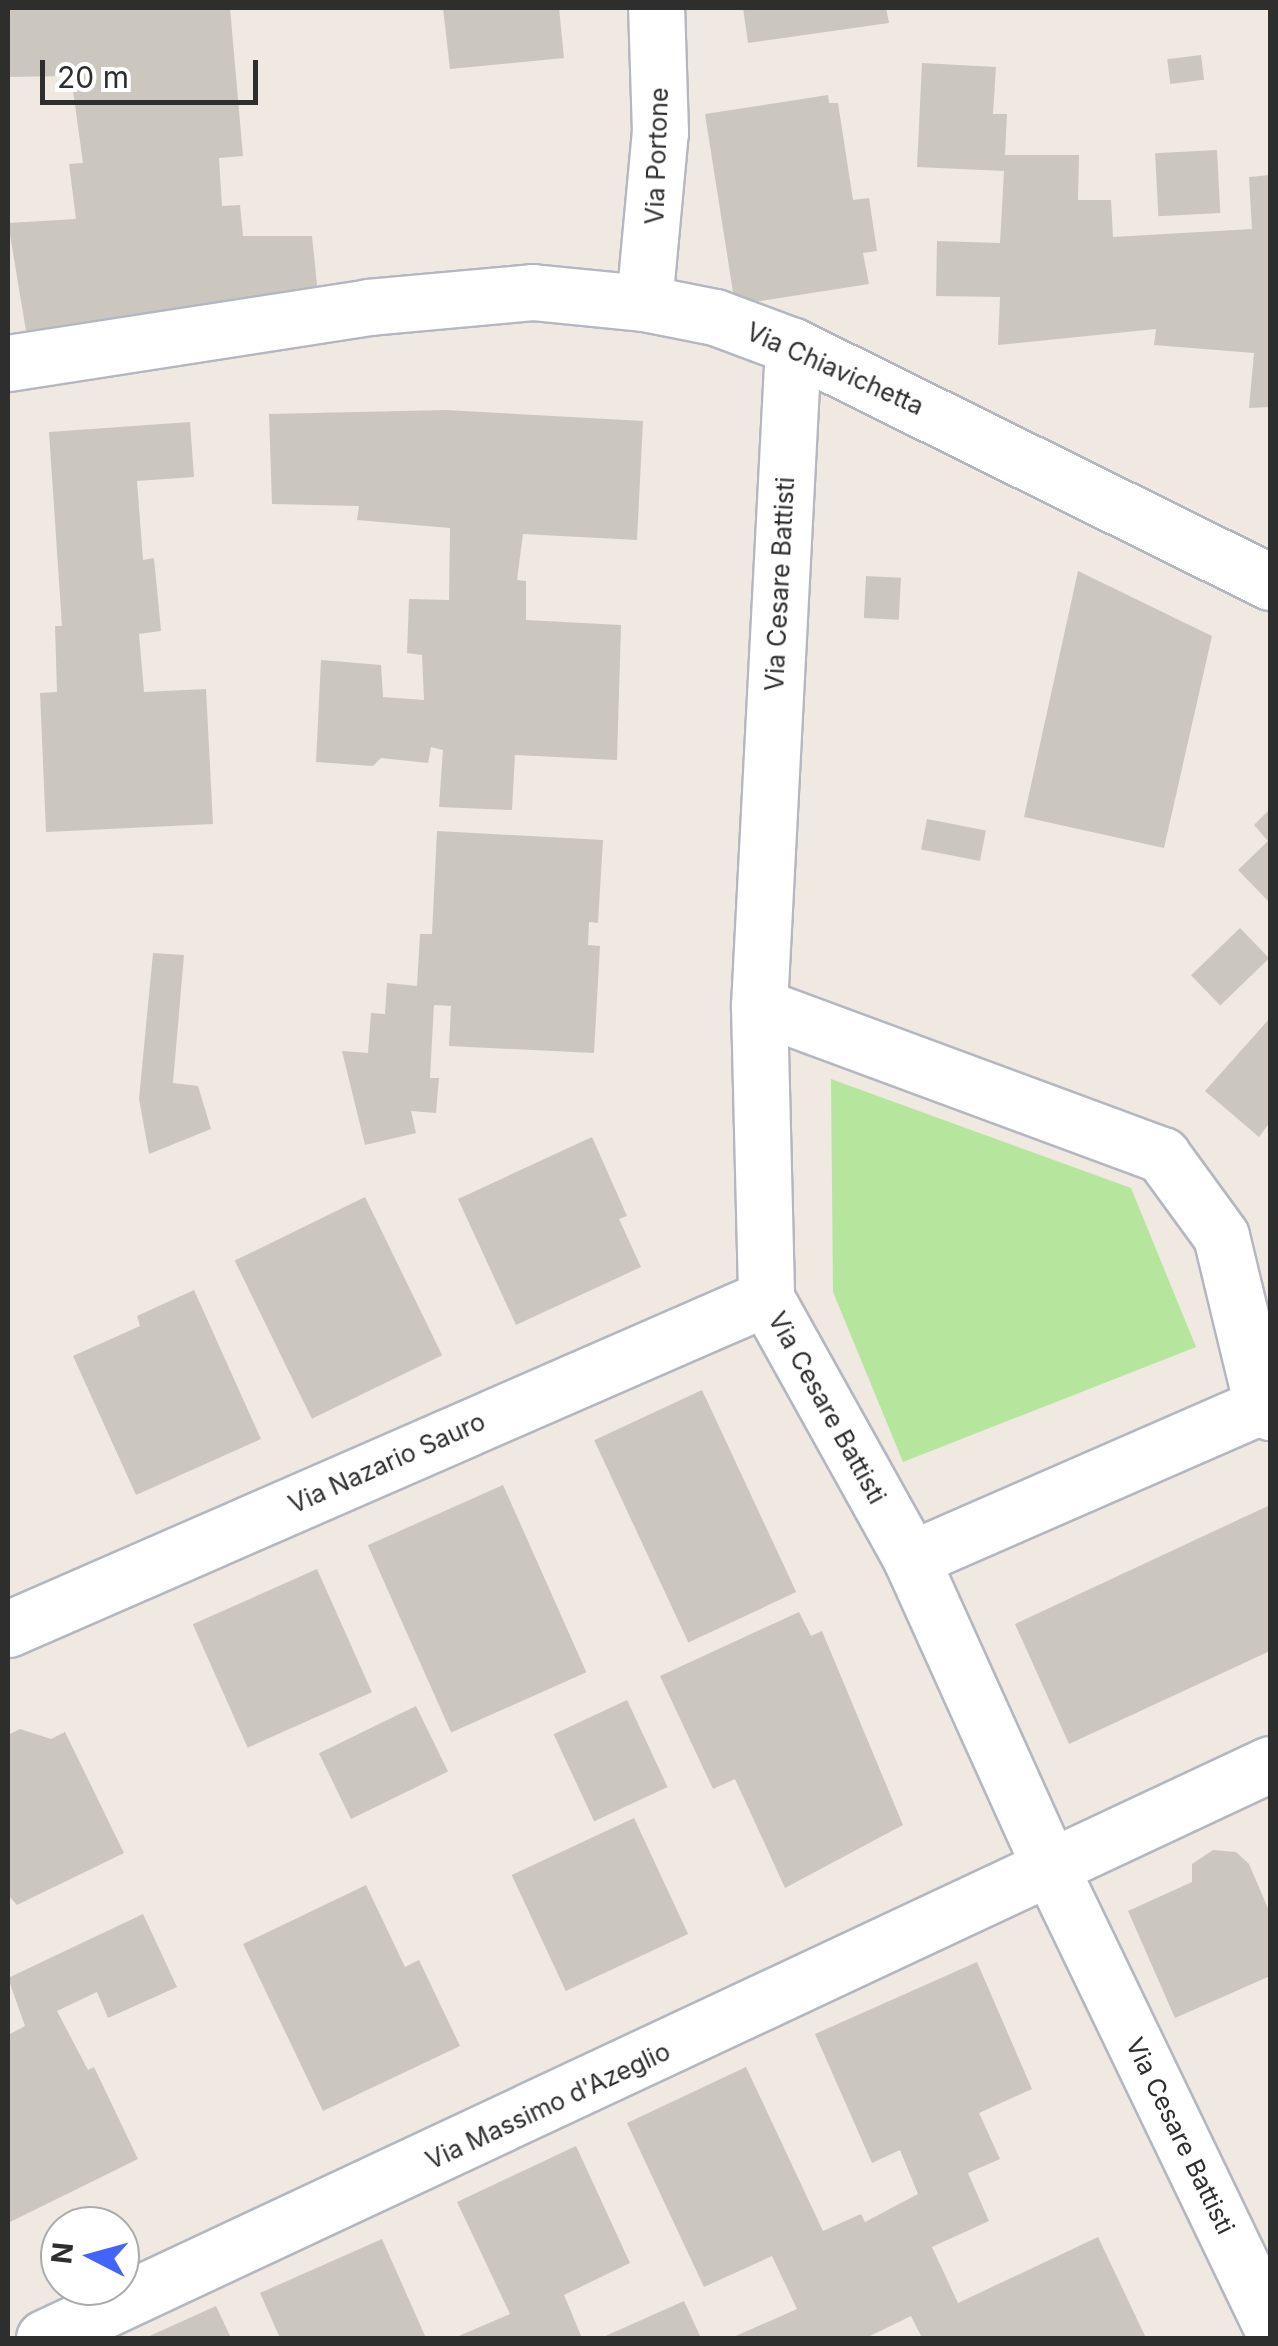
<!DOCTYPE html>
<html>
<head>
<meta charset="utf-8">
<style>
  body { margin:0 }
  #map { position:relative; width:1278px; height:2346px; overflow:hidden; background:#efe9e1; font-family:Inter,sans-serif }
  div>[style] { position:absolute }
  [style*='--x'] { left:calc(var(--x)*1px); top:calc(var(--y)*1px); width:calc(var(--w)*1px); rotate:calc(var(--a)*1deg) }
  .green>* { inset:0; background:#b6e59e }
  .building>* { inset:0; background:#cbc7bf; transform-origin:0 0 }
  .roads { filter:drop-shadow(2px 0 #b4b7c1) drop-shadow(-2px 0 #b4b7c1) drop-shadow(0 2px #b4b7c1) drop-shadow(0 -2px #b4b7c1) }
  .minor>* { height:55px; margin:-27.5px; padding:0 27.5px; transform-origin:27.5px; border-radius:27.5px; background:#fff }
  span { translate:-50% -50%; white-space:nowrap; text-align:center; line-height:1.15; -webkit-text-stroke:10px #fff; paint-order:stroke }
  .street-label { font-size:25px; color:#2e2e2e }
  .frame { position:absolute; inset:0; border:10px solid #2e2e2e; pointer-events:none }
  .north { position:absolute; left:40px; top:2206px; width:100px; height:100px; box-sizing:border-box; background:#fff; border:2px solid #ababab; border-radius:50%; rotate:276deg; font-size:28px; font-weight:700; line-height:40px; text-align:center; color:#2e2e2e }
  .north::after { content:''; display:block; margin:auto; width:35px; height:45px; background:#4264fb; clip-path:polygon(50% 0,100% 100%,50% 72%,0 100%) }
  .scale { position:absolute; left:40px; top:60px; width:218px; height:45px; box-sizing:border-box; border:5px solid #2e2e2e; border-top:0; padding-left:12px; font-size:30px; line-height:35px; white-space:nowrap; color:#2e2e2e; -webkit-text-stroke:8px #fff; paint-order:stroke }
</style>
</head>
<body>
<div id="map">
  <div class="green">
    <div style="clip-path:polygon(831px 1079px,1131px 1188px,1196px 1347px,903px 1462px,833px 1292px)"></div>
  </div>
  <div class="building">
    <div style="clip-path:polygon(8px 8px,230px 8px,243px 156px,219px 158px,222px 206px,240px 205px,243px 236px,312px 236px,318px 295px,27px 337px,8px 223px,76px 219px,69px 164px,83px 163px,71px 76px,8px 77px)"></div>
    <div style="clip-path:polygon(443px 8px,559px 8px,564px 58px,450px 69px)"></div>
    <div style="clip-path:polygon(743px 8px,886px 8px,889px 23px,748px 43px)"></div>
    <div style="left:1201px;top:55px;width:25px;height:34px;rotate:83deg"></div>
    <div style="clip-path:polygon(922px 63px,996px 67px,993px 114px,1007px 114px,1005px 155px,1079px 155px,1078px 200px,1111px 200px,1113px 237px,1252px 229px,1249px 177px,1270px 175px,1270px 407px,1249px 408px,1254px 353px,1154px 345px,1156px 329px,998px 345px,1000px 297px,936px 296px,937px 241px,1000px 243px,1004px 171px,917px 167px)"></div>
    <div style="clip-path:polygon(828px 95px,829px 103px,838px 103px,853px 200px,869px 198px,877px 251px,863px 253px,869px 284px,735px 305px,705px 114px)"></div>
    <div style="left:1217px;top:150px;width:63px;height:62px;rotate:87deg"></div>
    <div style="clip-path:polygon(446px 410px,643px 421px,637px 540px,523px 534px,517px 580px,526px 581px,526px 620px,621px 625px,617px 760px,515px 755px,512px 810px,439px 807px,443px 750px,431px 747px,428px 763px,381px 758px,373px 766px,316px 762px,321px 660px,381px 665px,383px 697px,424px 700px,422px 655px,407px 653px,409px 599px,449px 600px,450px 528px,357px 520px,359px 506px,272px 504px,269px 414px)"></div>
    <div style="clip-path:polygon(190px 422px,194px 477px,137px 481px,143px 560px,154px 558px,161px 631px,139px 634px,144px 692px,206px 689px,213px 824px,46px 832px,40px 693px,57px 692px,55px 626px,62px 626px,49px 432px)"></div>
    <div style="clip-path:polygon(1078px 571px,1212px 636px,1164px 848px,1024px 817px)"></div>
    <div style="left:866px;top:576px;width:35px;height:42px;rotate:3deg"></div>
    <div style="clip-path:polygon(1270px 809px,1270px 903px,1238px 870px,1268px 841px,1254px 825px)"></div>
    <div style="left:927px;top:819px;width:60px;height:31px;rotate:11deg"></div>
    <div style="clip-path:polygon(437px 831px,603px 840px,598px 923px,589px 922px,588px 945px,600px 946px,594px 1053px,449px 1046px,451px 1006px,434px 1005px,430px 1078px,439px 1078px,436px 1113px,411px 1111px,416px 1133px,365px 1145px,342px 1051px,368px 1053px,371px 1013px,385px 1014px,387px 983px,417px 986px,420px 934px,432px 934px)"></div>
    <div style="left:1240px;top:928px;width:42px;height:68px;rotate:46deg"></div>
    <div style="clip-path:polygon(153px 953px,184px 955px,173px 1083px,198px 1086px,211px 1129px,149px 1154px,139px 1099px)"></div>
    <div style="clip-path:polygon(1270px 1018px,1270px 1122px,1259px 1137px,1205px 1091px)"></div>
    <div style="clip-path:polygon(592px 1137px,627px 1216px,619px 1219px,641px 1267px,516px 1325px,458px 1199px)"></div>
    <div style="left:365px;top:1197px;width:176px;height:145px;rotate:64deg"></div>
    <div style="clip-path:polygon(194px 1290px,261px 1439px,136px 1495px,73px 1356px,140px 1326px,137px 1316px)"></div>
    <div style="left:702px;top:1390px;width:223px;height:119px;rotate:65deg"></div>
    <div style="left:503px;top:1485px;width:205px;height:148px;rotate:66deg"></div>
    <div style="clip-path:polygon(1270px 1505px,1270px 1651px,1069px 1744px,1015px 1624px)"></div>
    <div style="left:317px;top:1569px;width:135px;height:136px;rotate:66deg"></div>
    <div style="clip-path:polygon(799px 1612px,811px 1636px,822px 1631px,903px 1825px,785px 1888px,735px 1779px,713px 1789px,660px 1676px)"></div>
    <div style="left:627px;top:1700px;width:96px;height:81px;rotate:65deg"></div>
    <div style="left:416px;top:1706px;width:73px;height:108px;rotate:64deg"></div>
    <div style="clip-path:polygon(20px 1729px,51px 1739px,65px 1732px,124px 1853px,17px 1905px,8px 1895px,8px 1735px)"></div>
    <div style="left:634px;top:1818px;width:128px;height:135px;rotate:65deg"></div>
    <div style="clip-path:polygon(1213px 1850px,1236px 1852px,1249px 1864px,1270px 1913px,1270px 1976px,1175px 2018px,1128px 1911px,1192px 1882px,1192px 1864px)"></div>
    <div style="clip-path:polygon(366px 1885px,405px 1967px,419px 1960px,460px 2046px,323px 2111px,243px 1944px)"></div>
    <div style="clip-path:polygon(143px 1914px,177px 1987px,108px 2018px,97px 1992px,57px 2011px,88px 2070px,94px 2067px,138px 2159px,8px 2223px,8px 2035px,25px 2026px,8px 1978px)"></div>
    <div style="clip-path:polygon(977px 1962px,1032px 2089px,979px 2113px,1000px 2159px,968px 2173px,989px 2221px,932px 2247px,958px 2303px,1098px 2237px,1146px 2338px,922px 2338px,911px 2316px,866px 2338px,731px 2338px,797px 2309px,772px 2256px,704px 2287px,627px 2123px,746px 2067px,823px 2231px,861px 2214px,865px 2222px,918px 2194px,900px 2150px,872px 2163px,815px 2034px)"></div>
    <div style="clip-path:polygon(576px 2146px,630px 2263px,564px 2295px,582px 2338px,454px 2338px,510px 2314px,457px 2202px)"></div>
    <div style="clip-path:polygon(382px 2239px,426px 2338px,280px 2338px,260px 2293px)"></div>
    <div style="clip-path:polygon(684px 2301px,701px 2338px,601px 2338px)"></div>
    <div style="clip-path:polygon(216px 2306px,231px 2338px,145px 2338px)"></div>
  </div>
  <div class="roads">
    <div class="minor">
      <div style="--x:644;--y:303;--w:172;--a:-84.7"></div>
      <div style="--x:660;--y:132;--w:124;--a:-91.8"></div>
      <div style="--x:793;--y:346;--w:661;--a:92.95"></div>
      <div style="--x:759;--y:1006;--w:292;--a:88.6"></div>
      <div style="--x:766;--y:1298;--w:299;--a:60.9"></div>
      <div style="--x:911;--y:1559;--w:338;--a:65.7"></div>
      <div style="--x:1050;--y:1867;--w:507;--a:64.29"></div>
      <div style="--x:8;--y:363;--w:364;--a:-8.8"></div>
      <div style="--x:368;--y:307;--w:165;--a:-5.2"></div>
      <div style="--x:532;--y:292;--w:113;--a:5.6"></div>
      <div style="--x:644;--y:303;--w:72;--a:11.2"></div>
      <div style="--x:715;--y:317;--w:83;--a:20.4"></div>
      <div style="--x:793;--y:346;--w:532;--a:26.32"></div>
      <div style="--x:759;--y:1006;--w:430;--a:20.3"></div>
      <div style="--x:1162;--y:1155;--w:100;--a:53.9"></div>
      <div style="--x:1221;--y:1236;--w:175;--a:76.4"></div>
      <div style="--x:1262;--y:1406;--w:10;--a:37"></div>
      <div style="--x:911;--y:1559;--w:383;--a:-23.6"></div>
      <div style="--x:8;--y:1629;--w:827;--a:-23.59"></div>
      <div style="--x:44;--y:2338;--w:1354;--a:-25.09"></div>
    </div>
  </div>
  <div class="street-label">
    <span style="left:657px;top:156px;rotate:-88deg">Via Portone</span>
    <span style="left:835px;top:369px;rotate:24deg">Via Chiavichetta</span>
    <span style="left:780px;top:584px;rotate:-87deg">Via Cesare Battisti</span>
    <span style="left:827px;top:1408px;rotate:61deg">Via Cesare Battisti</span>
    <span style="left:387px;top:1463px;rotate:-24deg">Via Nazario Sauro</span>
    <span style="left:548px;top:2106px;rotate:-25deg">Via Massimo d'Azeglio</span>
    <span style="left:1180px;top:2136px;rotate:64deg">Via Cesare Battisti</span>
  </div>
  <div class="frame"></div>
  <div class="north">N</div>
  <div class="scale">20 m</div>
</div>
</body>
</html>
